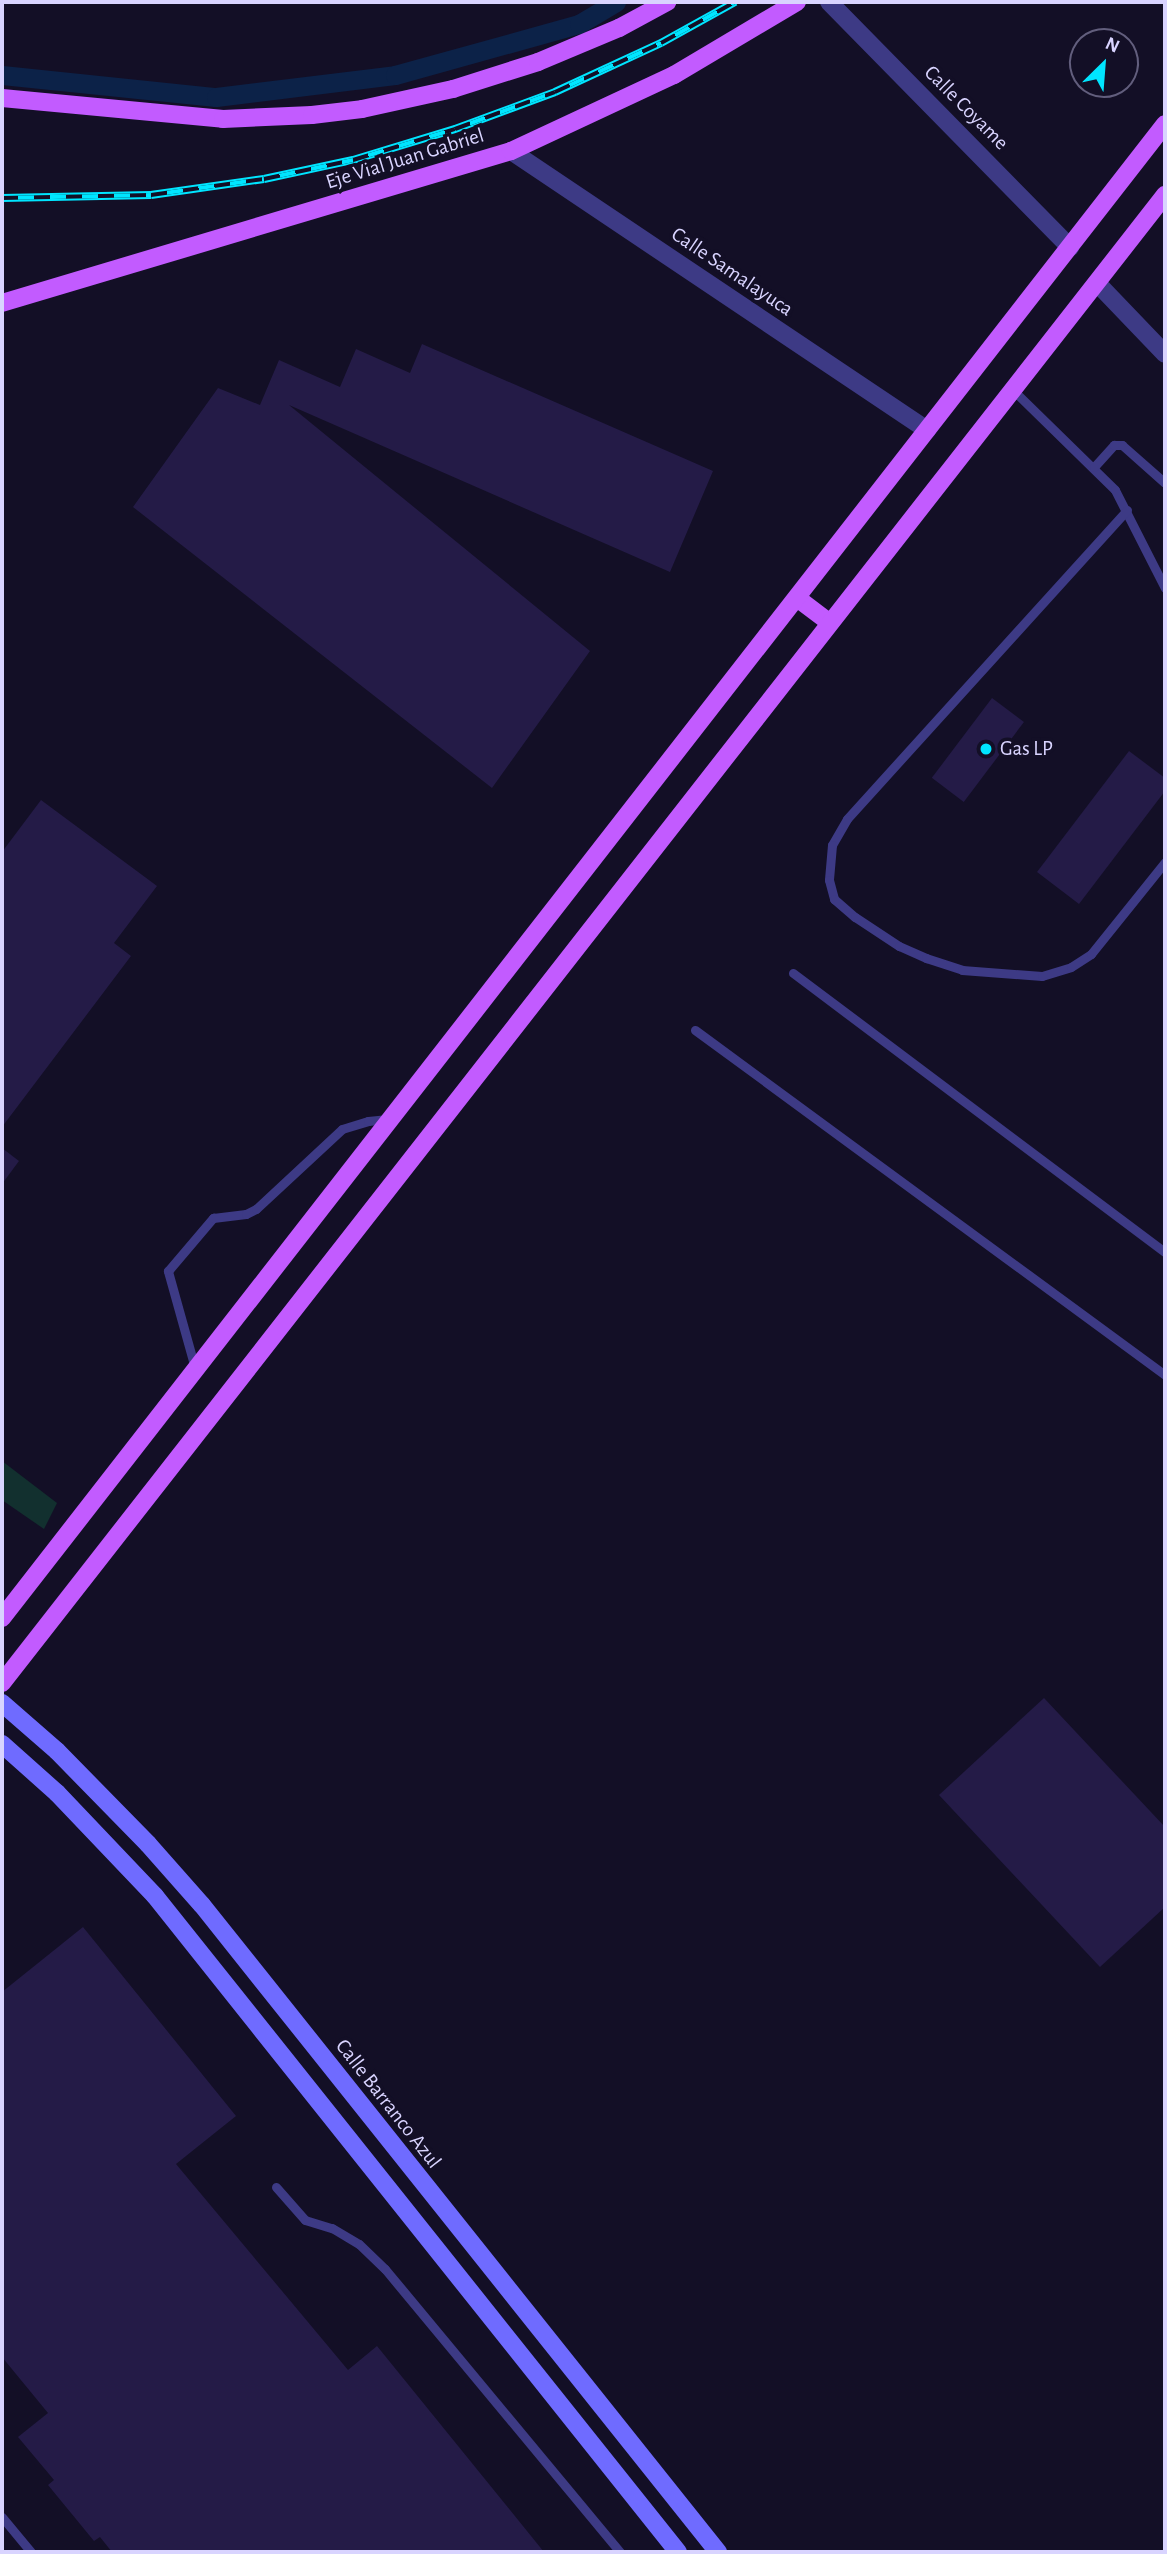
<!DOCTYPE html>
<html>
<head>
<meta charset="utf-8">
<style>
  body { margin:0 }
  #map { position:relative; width:1167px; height:2554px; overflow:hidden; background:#130f26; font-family:"Alegreya Sans",sans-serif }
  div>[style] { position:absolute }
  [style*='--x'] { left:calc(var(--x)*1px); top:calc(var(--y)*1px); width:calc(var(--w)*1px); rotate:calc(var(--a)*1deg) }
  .green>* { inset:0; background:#12302f }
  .canal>* { height:19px; margin:-9.5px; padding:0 9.5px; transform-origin:9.5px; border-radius:9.5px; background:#0c2248 }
  .building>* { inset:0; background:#241b47; transform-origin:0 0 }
  .lane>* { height:9px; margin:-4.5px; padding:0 4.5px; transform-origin:4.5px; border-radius:4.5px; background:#3d3a85 }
  .street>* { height:18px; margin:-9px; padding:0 9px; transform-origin:9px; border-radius:9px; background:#3d3a85 }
  .secondary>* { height:18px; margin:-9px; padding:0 9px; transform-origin:9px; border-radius:9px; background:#6f6bff }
  .primary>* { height:18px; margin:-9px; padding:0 9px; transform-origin:9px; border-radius:9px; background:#c25bff }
  .rail>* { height:8px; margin-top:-4px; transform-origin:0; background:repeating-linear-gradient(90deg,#130f26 0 16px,#00e5ff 0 32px); box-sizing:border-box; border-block:2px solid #00e5ff }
  .dots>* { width:19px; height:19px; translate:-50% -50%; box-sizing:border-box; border:4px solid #130f26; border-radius:50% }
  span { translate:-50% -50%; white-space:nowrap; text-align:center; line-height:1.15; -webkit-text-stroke:7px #130f26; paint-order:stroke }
  .street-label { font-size:21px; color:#d9d4ff }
  .poi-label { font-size:21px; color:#d9d4ff }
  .left { translate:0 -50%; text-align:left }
  .frame { position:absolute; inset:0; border:4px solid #d9d4ff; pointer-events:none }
  .north { position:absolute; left:1069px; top:28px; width:70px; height:70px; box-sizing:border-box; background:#130f26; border:2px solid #625e7d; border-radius:50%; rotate:25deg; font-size:19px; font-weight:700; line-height:28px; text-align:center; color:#d9d4ff }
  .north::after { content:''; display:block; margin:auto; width:24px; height:32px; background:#00e5ff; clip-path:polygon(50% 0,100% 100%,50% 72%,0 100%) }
</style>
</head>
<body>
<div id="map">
  <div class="green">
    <div style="clip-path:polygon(2px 1461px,57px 1503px,44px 1529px,2px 1500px)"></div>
  </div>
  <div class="canal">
    <div style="--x:2;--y:75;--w:215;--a:5.9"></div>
    <div style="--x:216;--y:97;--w:180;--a:-7"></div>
    <div style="--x:395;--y:75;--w:191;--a:-15.5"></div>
    <div style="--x:579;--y:24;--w:43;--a:-30.7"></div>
  </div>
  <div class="building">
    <div style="clip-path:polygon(422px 344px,713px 471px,670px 572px,289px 405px,590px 651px,492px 788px,133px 507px,218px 388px,260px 405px,279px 360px,340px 387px,356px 349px,410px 373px)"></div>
    <div style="left:992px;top:698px;width:40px;height:100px;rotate:37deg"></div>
    <div style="clip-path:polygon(1129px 751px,1165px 778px,1165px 791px,1079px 904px,1037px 872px)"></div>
    <div style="clip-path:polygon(41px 800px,157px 886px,114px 943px,131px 956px,2px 1127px,2px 852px)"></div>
    <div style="clip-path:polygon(2px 1148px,19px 1161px,2px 1184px)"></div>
    <div style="clip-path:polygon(1044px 1698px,1165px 1827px,1165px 1907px,1100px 1967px,939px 1795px)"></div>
    <div style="clip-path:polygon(83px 1927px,236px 2116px,176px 2164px,348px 2370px,377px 2346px,544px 2552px,112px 2552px,100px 2537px,94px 2541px,48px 2485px,54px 2480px,18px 2437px,48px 2413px,2px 2357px,2px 1992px)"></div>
  </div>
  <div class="lane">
    <div style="--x:1012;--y:389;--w:144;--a:44.4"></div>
    <div style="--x:1115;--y:490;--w:110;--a:63"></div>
    <div style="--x:1094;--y:467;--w:30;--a:-48"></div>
    <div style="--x:1114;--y:445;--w:8;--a:0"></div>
    <div style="--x:1122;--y:445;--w:57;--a:41.5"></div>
    <div style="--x:1127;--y:510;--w:417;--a:132.2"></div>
    <div style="--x:847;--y:819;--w:30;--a:120"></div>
    <div style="--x:832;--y:845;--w:35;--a:95"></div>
    <div style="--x:829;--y:880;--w:20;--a:75"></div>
    <div style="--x:834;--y:899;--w:28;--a:41"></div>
    <div style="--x:855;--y:917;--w:53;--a:33.4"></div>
    <div style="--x:899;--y:946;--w:30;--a:24"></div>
    <div style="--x:926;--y:958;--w:38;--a:18"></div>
    <div style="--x:962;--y:970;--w:80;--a:4.3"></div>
    <div style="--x:1042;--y:976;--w:30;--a:-17"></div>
    <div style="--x:1071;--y:967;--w:24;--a:-33"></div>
    <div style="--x:1091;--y:954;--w:118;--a:-51.2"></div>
    <div style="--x:793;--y:973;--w:465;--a:36.9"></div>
    <div style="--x:695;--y:1030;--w:583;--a:36.28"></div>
    <div style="--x:195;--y:1368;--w:101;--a:-105.6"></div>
    <div style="--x:168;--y:1271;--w:70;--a:-49.7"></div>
    <div style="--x:213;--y:1218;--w:33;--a:-7"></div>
    <div style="--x:246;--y:1214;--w:11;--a:-27"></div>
    <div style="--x:256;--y:1209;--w:117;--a:-42.9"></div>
    <div style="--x:342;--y:1129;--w:27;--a:-17"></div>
    <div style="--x:368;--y:1121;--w:20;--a:-6"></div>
    <div style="--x:276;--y:2187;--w:44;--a:48.7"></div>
    <div style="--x:305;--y:2220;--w:28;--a:17"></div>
    <div style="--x:332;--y:2228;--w:31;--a:31"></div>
    <div style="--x:359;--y:2244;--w:36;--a:44"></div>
    <div style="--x:385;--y:2269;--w:368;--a:50.3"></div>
    <div style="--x:2;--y:2517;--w:45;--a:50.4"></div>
  </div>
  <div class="street">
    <div style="--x:829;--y:2;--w:344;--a:45.5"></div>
    <div style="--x:511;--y:151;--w:501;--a:33.85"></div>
    <div style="--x:1097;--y:283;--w:98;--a:46.2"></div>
  </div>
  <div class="secondary">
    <div style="--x:2;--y:1703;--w:73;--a:41.1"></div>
    <div style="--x:57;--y:1751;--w:130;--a:45.6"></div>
    <div style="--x:148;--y:1844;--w:81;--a:48.5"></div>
    <div style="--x:202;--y:1905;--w:828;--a:51.43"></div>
    <div style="--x:2;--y:1744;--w:74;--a:41.7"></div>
    <div style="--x:57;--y:1793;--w:142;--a:46.4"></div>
    <div style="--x:155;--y:1896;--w:839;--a:51.44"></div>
  </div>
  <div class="primary">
    <div style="--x:2;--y:98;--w:222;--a:5.4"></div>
    <div style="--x:223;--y:119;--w:89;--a:-2.6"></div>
    <div style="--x:312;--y:115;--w:50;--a:-6.8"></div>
    <div style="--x:362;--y:109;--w:93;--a:-12.4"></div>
    <div style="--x:453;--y:89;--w:89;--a:-17.6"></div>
    <div style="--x:538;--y:62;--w:88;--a:-22.8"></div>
    <div style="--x:619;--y:28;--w:55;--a:-28.4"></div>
    <div style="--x:2;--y:303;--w:531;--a:-16.63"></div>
    <div style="--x:511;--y:151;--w:180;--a:-25"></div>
    <div style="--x:674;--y:75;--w:143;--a:-30.7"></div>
    <div style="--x:797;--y:598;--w:40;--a:37"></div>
    <div style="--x:2;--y:1618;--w:1893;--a:-52.1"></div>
    <div style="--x:2;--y:1683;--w:1889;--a:-51.99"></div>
  </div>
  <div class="rail">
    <div style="--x:2;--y:198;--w:149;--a:-1.2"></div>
    <div style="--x:151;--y:195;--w:114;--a:-8.1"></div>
    <div style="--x:264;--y:179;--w:91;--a:-12.1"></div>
    <div style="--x:353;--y:160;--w:107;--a:-16.9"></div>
    <div style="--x:455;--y:129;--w:107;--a:-20.3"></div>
    <div style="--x:555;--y:92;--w:117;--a:-24.8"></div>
    <div style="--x:661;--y:43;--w:85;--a:-29"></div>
  </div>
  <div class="dots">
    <div style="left:986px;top:749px;background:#00e5ff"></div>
  </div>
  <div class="street-label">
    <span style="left:966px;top:108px;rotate:45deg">Calle Coyame</span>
    <span style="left:405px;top:159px;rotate:-17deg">Eje Vial Juan Gabriel</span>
    <span style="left:732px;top:272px;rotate:34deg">Calle Samalayuca</span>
    <span style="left:388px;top:2104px;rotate:52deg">Calle Barranco Azul</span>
  </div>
  <div class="poi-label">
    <span class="left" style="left:1000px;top:749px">Gas LP</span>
  </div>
  <div class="frame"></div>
  <div class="north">N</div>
</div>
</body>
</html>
